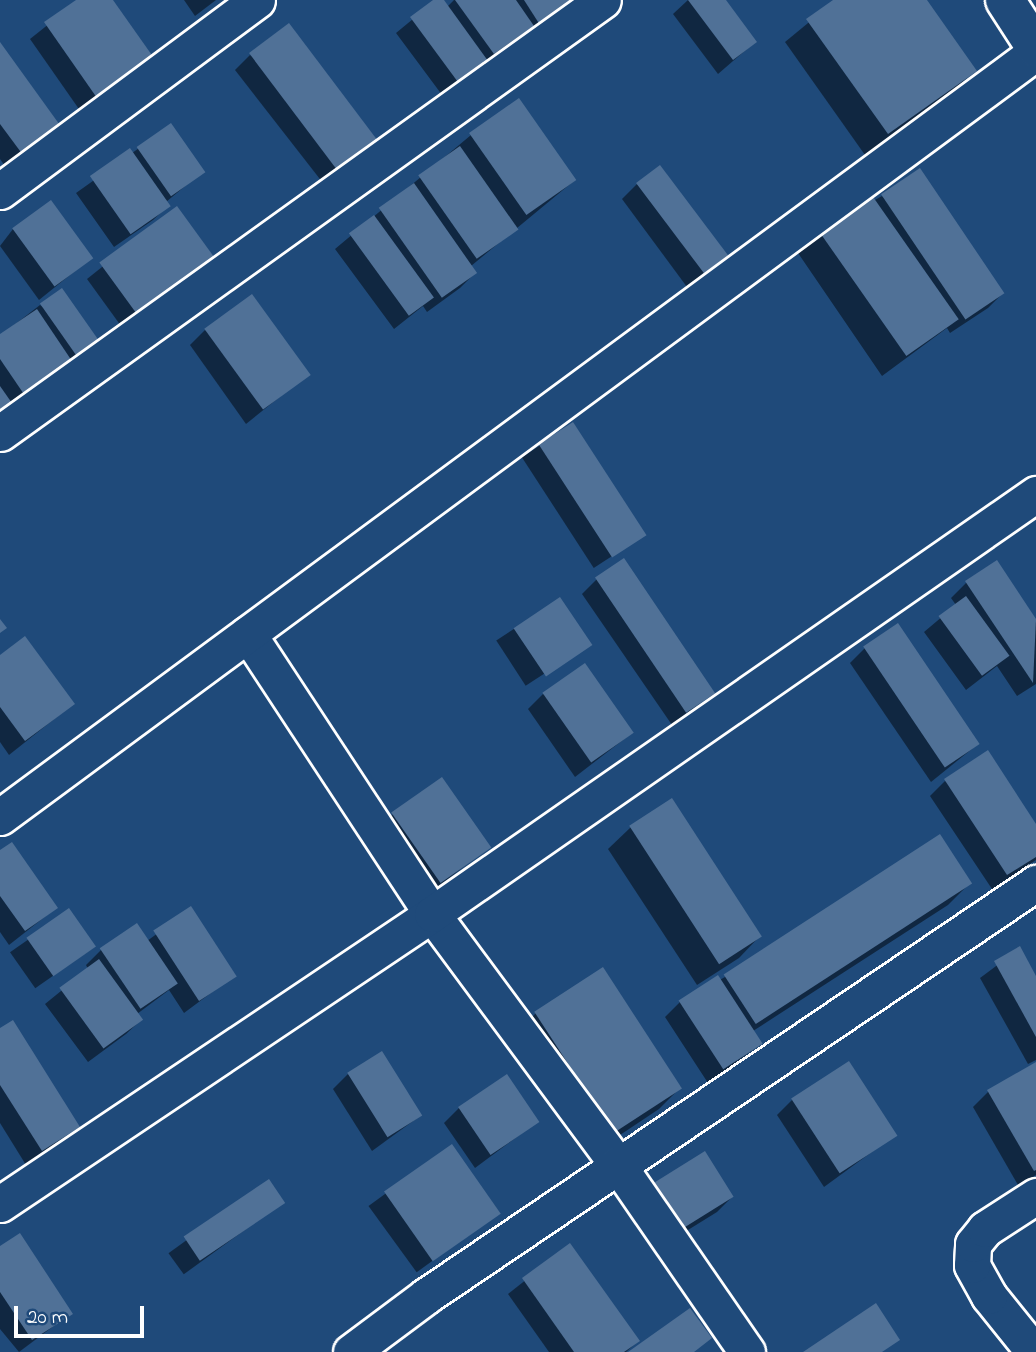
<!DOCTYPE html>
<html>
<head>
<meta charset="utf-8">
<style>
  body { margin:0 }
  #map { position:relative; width:1036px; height:1352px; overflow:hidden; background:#1f4a7a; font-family:"Indie Flower",sans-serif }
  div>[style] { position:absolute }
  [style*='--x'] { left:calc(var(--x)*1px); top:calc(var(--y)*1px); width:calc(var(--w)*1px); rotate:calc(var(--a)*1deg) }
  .shadow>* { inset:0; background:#0007; transform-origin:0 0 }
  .building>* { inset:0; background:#507197; transform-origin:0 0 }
  .roads { filter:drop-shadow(2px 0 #fff) drop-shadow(-2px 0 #fff) drop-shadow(0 2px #fff) drop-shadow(0 -2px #fff) }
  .street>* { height:35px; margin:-17.5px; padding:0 17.5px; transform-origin:17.5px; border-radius:17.5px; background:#1f4a7a }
  .secondary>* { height:38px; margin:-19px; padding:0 19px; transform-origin:19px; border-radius:19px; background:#1f4a7a }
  span { translate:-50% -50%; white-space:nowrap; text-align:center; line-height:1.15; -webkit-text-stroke:7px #1f4a7a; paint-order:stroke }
  .scale { position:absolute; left:14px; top:1306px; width:130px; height:32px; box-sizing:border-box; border:4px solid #fff; border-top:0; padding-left:9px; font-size:21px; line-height:24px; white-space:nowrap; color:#fff; -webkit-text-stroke:5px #1f4a7a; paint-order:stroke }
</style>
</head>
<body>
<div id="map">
  <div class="shadow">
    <div style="clip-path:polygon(79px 0,111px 0,144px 82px,88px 122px,30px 39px)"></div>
    <div style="clip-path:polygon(184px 0,216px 0,195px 16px)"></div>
    <div style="clip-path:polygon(436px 0,447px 7px,454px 0,577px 0,486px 62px,451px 107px,396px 33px)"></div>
    <div style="clip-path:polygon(688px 0,723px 0,755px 42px,718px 74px,673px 14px)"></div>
    <div style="clip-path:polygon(836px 0,925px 0,975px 70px,953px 92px,865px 155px,785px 42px)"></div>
    <div style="clip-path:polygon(0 45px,60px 127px,7px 169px,0 159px)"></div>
    <div style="clip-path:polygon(250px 55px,376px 139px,323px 183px,235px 70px)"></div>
    <div style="clip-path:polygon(170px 126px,202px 172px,166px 202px,168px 206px,153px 220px,114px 247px,76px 193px)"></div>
    <div style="clip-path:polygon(471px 135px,575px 180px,471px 266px,475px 273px,460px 288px,427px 312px,423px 306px,394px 329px,335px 249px)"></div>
    <div style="clip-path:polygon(637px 184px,725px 255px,687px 287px,622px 199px)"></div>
    <div style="clip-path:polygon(882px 196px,1003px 293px,988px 308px,950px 333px,947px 328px,882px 376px,798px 253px,819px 232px)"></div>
    <div style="clip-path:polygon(176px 208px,129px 337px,87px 279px)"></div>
    <div style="clip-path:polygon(13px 229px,91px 258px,39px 300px,0 246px)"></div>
    <div style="clip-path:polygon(40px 305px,107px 353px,0 433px,0 336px)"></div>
    <div style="clip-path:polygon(205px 330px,307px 375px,246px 424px,190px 345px)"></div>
    <div style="left:573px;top:424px;width:132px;height:61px;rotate:57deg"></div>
    <div style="clip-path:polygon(996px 563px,1036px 623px,1036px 684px,1017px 696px,997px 666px,966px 690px,924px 632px,956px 605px,951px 598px,966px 583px)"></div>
    <div style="clip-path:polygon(597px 579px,714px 692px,672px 725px,582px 594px)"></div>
    <div style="left:560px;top:599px;width:54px;height:76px;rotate:57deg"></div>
    <div style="clip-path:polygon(865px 648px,978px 744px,931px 782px,850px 663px)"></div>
    <div style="clip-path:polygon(0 657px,73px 704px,9px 755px,0 742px)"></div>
    <div style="clip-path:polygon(543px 694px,632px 733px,575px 777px,528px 709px)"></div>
    <div style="clip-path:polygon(945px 781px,1036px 827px,1036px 860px,992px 889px,930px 796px)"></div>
    <div style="clip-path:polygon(672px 800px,760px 936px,739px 958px,697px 985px,608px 849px,630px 828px)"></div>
    <div style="clip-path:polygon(393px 814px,489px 847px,426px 896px,378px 829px)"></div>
    <div style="clip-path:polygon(0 852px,56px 908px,9px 945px,0 932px)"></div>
    <div style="clip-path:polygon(970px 883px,948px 905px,753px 1031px,761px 1044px,708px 1083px,665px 1017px,680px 1002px,725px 977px)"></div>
    <div style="clip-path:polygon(191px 909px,235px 975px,184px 1013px,169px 990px,137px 1014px,141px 1020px,126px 1034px,88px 1062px,45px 1004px,88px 969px,86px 965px,101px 950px,147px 941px)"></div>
    <div style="left:69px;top:911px;width:44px;height:72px;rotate:55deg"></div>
    <div style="clip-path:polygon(1019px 949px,1036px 979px,1036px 1060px,1028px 1064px,980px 978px)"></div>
    <div style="clip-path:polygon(536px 1013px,681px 1087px,659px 1109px,593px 1153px,515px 1035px)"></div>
    <div style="clip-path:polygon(0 1030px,78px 1127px,26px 1165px,0 1123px)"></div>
    <div style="clip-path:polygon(1036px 1064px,1036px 1175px,1018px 1185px,973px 1107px,988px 1092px)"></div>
    <div style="clip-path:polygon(348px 1074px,420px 1116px,372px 1151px,333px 1089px)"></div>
    <div style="clip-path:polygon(792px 1100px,895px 1135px,824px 1187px,777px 1115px)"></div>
    <div style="clip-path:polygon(459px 1108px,537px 1122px,475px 1168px,444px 1123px)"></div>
    <div style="left:451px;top:1146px;width:82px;height:102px;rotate:54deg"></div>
    <div style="clip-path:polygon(705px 1154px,732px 1197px,717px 1212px,667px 1243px,640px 1200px)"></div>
    <div style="left:268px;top:1181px;width:26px;height:123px;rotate:54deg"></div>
    <div style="clip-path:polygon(570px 1245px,638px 1341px,626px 1352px,549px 1352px,508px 1294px)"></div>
    <div style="clip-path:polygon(0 1248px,71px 1313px,19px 1352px,0 1329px)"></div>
  </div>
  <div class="building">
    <div style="clip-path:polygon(76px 0,113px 0,161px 68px,104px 108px,44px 22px)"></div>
    <div style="clip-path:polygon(433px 0,444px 0,496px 72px,466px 93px,410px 17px)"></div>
    <div style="clip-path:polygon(455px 0,516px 0,534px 26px,494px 54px)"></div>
    <div style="clip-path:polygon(524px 0,578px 0,540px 25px)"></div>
    <div style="clip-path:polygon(688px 0,726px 0,757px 42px,733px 60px)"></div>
    <div style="clip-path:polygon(833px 0,927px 0,977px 71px,888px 134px,806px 19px)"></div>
    <div style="left:289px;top:23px;width:146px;height:50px;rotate:53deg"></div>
    <div style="clip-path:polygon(0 42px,62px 128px,23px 155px,0 124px)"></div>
    <div style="left:519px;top:98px;width:100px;height:61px;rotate:55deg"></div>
    <div style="left:171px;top:123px;width:60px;height:42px;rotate:55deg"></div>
    <div style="left:460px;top:146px;width:102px;height:51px;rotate:55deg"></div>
    <div style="left:130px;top:148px;width:71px;height:49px;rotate:55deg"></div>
    <div style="left:660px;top:165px;width:113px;height:30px;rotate:53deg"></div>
    <div style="left:920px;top:168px;width:151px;height:47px;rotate:56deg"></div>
    <div style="left:414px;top:183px;width:110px;height:43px;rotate:55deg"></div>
    <div style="left:871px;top:194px;width:153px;height:64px;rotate:55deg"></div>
    <div style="left:51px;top:200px;width:72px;height:48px;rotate:54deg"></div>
    <div style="left:177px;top:206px;width:75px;height:96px;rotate:54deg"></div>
    <div style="left:374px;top:215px;width:102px;height:31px;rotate:54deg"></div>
    <div style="left:62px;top:288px;width:81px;height:27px;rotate:55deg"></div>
    <div style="left:252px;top:294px;width:100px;height:59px;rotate:54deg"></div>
    <div style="clip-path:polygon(37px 309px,80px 373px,32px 406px,0 359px,0 334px)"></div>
    <div style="clip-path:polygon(0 386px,21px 416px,0 431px)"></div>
    <div style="left:573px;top:422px;width:135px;height:41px;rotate:57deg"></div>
    <div style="left:624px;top:558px;width:163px;height:35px;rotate:56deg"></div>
    <div style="clip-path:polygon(997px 560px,1036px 619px,1033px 683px,965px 581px)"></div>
    <div style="left:966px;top:596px;width:74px;height:34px;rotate:54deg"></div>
    <div style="left:560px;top:597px;width:58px;height:56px;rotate:56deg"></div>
    <div style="clip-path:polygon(0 619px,7px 628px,0 633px)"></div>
    <div style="left:898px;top:623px;width:146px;height:42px;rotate:56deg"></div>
    <div style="clip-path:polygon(25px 636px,75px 704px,25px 741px,0 707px,0 655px)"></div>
    <div style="left:585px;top:663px;width:85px;height:52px;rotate:55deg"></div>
    <div style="clip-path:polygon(988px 750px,1036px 824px,1036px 857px,1007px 875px,944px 779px)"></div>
    <div style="left:442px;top:777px;width:86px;height:62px;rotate:55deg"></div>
    <div style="left:672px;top:798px;width:165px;height:51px;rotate:57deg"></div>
    <div style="left:940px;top:834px;width:59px;height:258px;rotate:57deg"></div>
    <div style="clip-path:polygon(12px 842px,58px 908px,25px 931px,0 896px,0 850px)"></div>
    <div style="left:191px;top:906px;width:84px;height:45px;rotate:57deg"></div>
    <div style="left:69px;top:908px;width:47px;height:52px;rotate:55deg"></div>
    <div style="left:137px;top:923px;width:73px;height:45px;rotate:56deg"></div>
    <div style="clip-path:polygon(1020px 946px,1036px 976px,1036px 1037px,994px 961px)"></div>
    <div style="left:99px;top:959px;width:75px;height:49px;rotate:54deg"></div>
    <div style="left:603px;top:967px;width:145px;height:82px;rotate:57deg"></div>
    <div style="left:718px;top:975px;width:82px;height:47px;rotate:57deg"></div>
    <div style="clip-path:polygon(13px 1020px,80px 1127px,42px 1151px,0 1085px,0 1028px)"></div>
    <div style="left:382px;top:1051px;width:76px;height:41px;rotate:58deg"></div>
    <div style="left:849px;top:1061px;width:89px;height:69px;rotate:57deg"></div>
    <div style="clip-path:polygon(1036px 1062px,1036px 1170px,1034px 1171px,987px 1090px)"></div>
    <div style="left:507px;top:1074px;width:58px;height:59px;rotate:56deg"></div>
    <div style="left:452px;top:1144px;width:85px;height:83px;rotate:55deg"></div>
    <div style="left:705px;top:1151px;width:54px;height:61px;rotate:58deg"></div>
    <div style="left:269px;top:1179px;width:29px;height:103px;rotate:56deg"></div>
    <div style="clip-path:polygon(20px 1233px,73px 1314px,32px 1340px,0 1292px,0 1246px)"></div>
    <div style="clip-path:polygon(570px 1243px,640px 1341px,624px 1352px,574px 1352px,522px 1278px)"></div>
    <div style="clip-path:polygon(876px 1303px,900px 1340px,882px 1352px,803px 1352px)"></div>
    <div style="clip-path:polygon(690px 1308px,712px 1338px,694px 1352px,628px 1352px)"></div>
  </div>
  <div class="roads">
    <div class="street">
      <div style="--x:0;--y:191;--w:320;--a:-36.6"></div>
      <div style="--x:0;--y:433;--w:742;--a:-35.68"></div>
      <div style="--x:248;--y:634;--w:335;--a:56.7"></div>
      <div style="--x:432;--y:914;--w:312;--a:53.5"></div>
      <div style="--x:618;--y:1165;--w:227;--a:55.4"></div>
      <div style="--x:0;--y:817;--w:1288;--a:-36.44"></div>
      <div style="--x:0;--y:1204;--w:520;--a:-33.87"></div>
      <div style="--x:432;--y:914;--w:736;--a:-34.81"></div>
      <div style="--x:351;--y:1352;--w:94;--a:-36.7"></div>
      <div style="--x:426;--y:1296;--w:737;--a:-34.1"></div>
      <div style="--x:1034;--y:1352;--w:72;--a:-128.8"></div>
      <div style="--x:989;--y:1296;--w:35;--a:-119"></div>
      <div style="--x:972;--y:1265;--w:21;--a:-87"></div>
      <div style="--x:973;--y:1244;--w:19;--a:-51"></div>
      <div style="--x:985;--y:1229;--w:61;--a:-32.9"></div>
    </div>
    <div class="secondary">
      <div style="--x:1005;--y:0;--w:57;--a:57.1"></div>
    </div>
  </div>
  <div class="scale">20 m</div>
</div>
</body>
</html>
